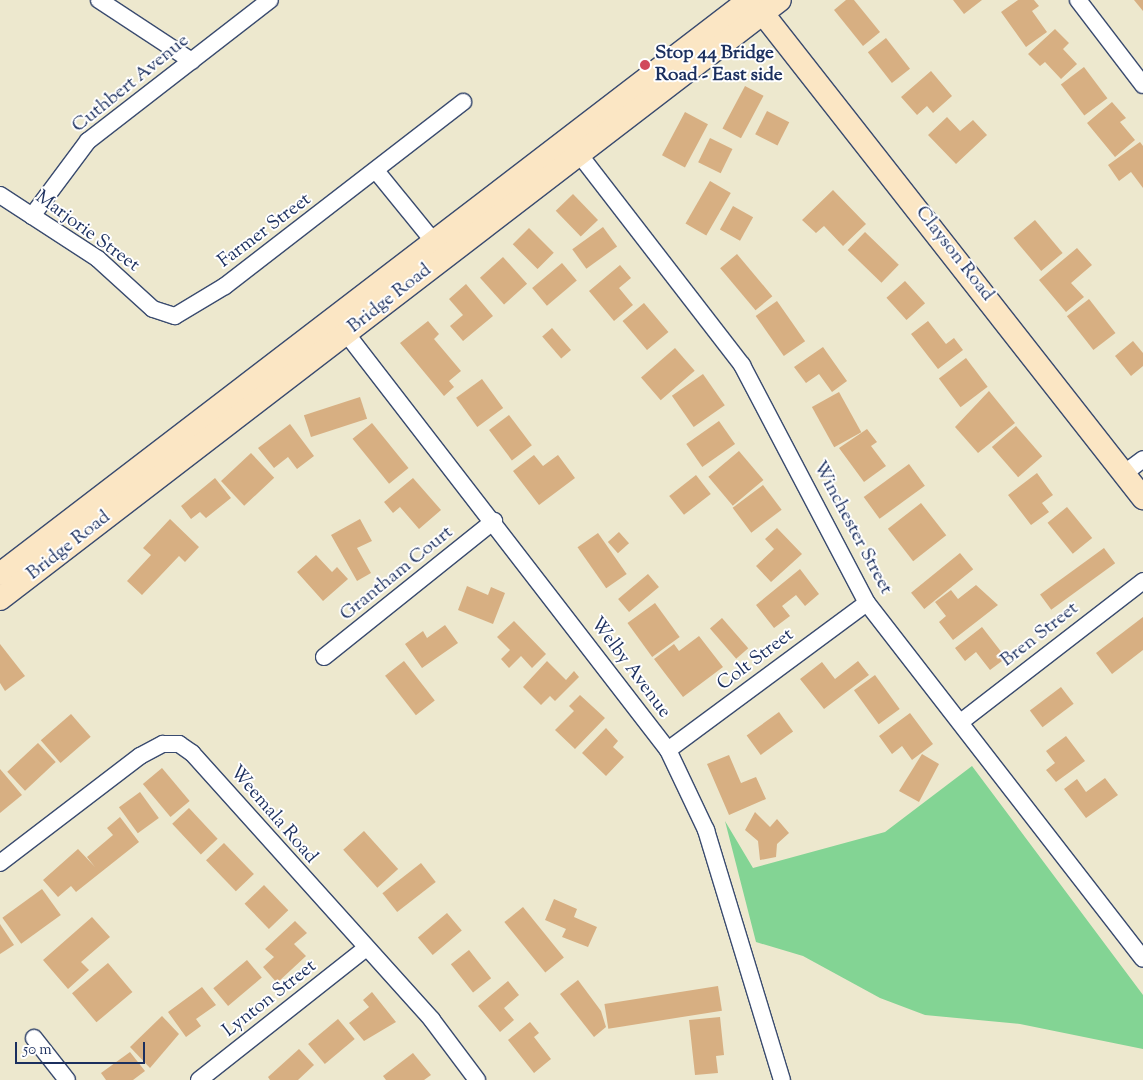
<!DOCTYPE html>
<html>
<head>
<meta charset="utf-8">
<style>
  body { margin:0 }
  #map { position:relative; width:1143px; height:1080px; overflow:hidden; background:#ede8ce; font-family:"Sorts Mill Goudy",serif }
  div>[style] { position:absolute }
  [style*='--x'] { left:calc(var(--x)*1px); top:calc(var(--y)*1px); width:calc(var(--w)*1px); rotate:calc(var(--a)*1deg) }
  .green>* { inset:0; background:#83d494 }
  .building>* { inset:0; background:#d7af82; transform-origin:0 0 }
  .roads { filter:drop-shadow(1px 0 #3a4b6f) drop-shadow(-1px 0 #3a4b6f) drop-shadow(0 1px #3a4b6f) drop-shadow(0 -1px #3a4b6f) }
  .street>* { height:16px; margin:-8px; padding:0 8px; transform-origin:8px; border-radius:8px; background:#fff }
  .secondary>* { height:22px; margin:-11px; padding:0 11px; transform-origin:11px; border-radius:11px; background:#fbe6c4 }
  .dots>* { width:14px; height:14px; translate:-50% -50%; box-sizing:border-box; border:2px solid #fff; border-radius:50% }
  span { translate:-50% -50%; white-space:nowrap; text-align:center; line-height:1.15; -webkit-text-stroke:4px #fff; paint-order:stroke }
  .poi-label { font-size:19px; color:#1b2f5e; font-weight:700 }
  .left { translate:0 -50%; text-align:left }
  .street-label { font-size:19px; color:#1b2f5e }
  .scale { position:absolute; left:15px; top:1042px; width:130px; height:22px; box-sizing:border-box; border:2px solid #1b2f5e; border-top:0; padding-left:6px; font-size:15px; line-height:18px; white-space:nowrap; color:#1b2f5e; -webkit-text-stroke:4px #fff; paint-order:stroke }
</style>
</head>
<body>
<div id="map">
  <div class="green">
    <div style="clip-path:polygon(972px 766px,1143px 995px,1143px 1049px,1020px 1024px,925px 1015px,880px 998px,803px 956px,756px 942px,725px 821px,753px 868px,885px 832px)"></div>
  </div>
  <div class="building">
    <div style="clip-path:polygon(846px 0,854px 0,880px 32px,863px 46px,834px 10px)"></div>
    <div style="clip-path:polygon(953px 0,982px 0,964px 14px)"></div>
    <div style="clip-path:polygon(1018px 0,1034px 0,1039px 6px,1032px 11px,1047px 32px,1026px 47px,1001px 12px)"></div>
    <div style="clip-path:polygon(1134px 0,1143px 0,1143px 11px)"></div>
    <div style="clip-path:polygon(1055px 29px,1069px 43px,1063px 49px,1077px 64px,1061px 79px,1045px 62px,1040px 66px,1028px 54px)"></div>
    <div style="left:886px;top:38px;width:39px;height:23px;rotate:52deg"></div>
    <div style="left:1084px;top:67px;width:39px;height:29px;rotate:53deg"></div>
    <div style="clip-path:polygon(931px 71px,952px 96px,933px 113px,927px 106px,917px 115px,901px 97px)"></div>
    <div style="left:745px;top:86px;width:21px;height:48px;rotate:28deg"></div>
    <div style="clip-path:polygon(1112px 102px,1126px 118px,1120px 122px,1135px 140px,1115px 157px,1087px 123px)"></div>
    <div style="left:767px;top:111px;width:25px;height:26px;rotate:27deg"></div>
    <div style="left:685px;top:112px;width:26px;height:49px;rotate:28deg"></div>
    <div style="clip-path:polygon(947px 117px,960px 131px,973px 120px,987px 135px,956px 164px,928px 135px)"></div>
    <div style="left:710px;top:138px;width:25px;height:27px;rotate:26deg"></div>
    <div style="clip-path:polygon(1140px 142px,1143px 146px,1143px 188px,1131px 172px,1119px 181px,1108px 165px)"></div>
    <div style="left:710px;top:181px;width:24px;height:49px;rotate:30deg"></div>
    <div style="clip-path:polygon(833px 190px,866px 224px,843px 246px,824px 226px,816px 233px,802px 220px)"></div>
    <div style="left:573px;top:194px;width:36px;height:24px;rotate:46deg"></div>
    <div style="left:733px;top:206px;width:23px;height:27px;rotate:29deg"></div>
    <div style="left:1035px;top:220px;width:43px;height:28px;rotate:50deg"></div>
    <div style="left:603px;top:227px;width:24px;height:38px;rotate:54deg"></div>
    <div style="left:529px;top:228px;width:35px;height:23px;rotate:45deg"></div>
    <div style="left:865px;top:232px;width:47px;height:25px;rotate:44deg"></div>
    <div style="clip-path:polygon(1077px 248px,1092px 265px,1071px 283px,1084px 297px,1066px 312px,1039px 280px)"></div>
    <div style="left:737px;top:254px;width:55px;height:22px;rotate:50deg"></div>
    <div style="left:503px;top:257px;width:36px;height:31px;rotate:48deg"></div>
    <div style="left:562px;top:263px;width:23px;height:39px;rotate:50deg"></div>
    <div style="clip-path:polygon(620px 265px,631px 278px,619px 288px,633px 305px,614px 321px,589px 291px)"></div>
    <div style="left:905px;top:281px;width:30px;height:25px;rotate:48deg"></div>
    <div style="clip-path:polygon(466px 284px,493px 316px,463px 341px,450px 326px,463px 315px,449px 299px)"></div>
    <div style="left:1089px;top:299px;width:43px;height:28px;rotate:52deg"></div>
    <div style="left:777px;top:301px;width:49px;height:26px;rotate:55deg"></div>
    <div style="left:644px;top:303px;width:38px;height:28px;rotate:50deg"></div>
    <div style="clip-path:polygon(428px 321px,439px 334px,434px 339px,461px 371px,449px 381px,454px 387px,444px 396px,400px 343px)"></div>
    <div style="clip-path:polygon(928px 321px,946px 344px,954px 338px,963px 350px,938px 369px,911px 334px)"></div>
    <div style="left:552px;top:328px;width:29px;height:13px;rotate:49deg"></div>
    <div style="clip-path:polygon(1133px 341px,1143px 353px,1143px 366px,1131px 376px,1115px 356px)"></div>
    <div style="clip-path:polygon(823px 347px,847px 381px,832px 392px,819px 374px,806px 383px,794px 367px)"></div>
    <div style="left:675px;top:348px;width:30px;height:45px;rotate:49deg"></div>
    <div style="left:966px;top:358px;width:36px;height:34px;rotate:53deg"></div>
    <div style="left:703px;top:374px;width:38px;height:38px;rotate:55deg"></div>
    <div style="left:482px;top:379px;width:36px;height:32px;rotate:54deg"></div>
    <div style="clip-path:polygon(989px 391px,1015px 423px,978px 453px,955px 427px)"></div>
    <div style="left:839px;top:392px;width:46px;height:31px;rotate:61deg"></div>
    <div style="left:360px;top:397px;width:23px;height:59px;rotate:72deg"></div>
    <div style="left:509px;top:415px;width:38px;height:25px;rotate:53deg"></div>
    <div style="left:719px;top:421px;width:28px;height:40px;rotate:55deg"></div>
    <div style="left:372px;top:423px;width:58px;height:25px;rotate:51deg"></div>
    <div style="clip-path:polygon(290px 424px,314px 456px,297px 469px,288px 457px,274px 468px,258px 448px)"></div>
    <div style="left:1016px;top:426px;width:40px;height:32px;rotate:49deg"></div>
    <div style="clip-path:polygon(867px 429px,877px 442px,871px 446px,886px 466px,864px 482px,839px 448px)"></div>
    <div style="left:739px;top:451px;width:38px;height:40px;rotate:50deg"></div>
    <div style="left:251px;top:453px;width:34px;height:41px;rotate:47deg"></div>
    <div style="clip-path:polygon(534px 455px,543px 466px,558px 455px,575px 478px,539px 505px,513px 471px)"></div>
    <div style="left:909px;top:464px;width:27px;height:56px;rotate:54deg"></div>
    <div style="clip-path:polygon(1037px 473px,1053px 495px,1042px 503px,1049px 512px,1031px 525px,1008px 495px)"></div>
    <div style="left:696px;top:475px;width:24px;height:34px;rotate:52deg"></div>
    <div style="clip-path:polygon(215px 478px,231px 498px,206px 518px,200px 512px,191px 519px,181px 506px)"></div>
    <div style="clip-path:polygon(413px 478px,441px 510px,419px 529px,400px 507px,393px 513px,384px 502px)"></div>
    <div style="left:763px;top:485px;width:31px;height:38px;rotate:53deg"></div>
    <div style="left:921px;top:503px;width:41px;height:42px;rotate:52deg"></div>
    <div style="left:1067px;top:507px;width:40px;height:25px;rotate:51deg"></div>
    <div style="clip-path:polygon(170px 519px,199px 547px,185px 562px,179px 556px,142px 595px,127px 581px,151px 555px,143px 548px)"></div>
    <div style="clip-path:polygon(360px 519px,372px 541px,357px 548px,371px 573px,357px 581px,331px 535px)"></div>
    <div style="clip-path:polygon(777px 528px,802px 554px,771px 582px,756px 566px,774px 549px,765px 539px)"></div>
    <div style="left:619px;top:532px;width:15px;height:15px;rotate:48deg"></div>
    <div style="left:598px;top:533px;width:50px;height:25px;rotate:55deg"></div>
    <div style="left:1104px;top:548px;width:19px;height:79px;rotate:54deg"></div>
    <div style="left:960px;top:553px;width:21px;height:63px;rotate:51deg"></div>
    <div style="clip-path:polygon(316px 555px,332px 572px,337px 567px,348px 579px,323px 601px,297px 572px)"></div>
    <div style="clip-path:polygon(800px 569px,819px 594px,805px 606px,796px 595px,782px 606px,790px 616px,774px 628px,756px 605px)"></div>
    <div style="left:648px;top:574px;width:17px;height:39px;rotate:50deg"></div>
    <div style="clip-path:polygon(976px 585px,998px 605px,953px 640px,939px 622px,946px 616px,935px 602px,951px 590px,958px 599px)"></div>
    <div style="clip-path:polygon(467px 586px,488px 595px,491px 587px,505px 593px,493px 624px,458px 610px)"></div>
    <div style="left:655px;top:603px;width:42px;height:34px;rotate:54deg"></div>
    <div style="clip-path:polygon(1143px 617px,1143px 650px,1112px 674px,1096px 653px)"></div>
    <div style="left:722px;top:618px;width:40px;height:16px;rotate:49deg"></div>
    <div style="clip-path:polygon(514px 621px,546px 654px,532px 668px,521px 656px,509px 668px,501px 659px,510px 650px,497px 637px)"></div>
    <div style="clip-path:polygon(445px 625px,458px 643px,422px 668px,405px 644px,423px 631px,427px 638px)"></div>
    <div style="clip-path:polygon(982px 627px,1006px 658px,990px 670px,976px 652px,965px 661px,955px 648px)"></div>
    <div style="clip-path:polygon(699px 636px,723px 667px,683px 697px,654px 659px,674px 644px,679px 651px)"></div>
    <div style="clip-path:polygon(0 644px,25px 676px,5px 691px,0 683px)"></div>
    <div style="left:404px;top:661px;width:50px;height:24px;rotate:52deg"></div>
    <div style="clip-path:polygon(547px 661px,566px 680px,574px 671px,579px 677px,555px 701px,550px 696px,541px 705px,523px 687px)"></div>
    <div style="clip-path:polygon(858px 661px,869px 675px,824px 709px,800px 679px,822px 662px,835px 679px)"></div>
    <div style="left:875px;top:675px;width:42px;height:26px;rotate:54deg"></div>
    <div style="left:1061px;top:687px;width:21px;height:39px;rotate:53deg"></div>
    <div style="clip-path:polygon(580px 695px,605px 718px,575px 749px,555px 730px,574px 711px,569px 706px)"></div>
    <div style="left:779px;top:712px;width:24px;height:40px;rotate:54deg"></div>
    <div style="clip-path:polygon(910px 713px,933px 744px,912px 760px,902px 746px,892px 754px,879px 736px)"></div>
    <div style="left:71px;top:714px;width:30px;height:40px;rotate:49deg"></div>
    <div style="clip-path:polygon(606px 728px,618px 741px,613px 747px,624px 757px,606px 776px,582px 753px)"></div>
    <div style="clip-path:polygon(1066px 736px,1085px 761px,1056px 782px,1046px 770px,1055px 763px,1046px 751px)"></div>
    <div style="left:38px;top:743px;width:26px;height:42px;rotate:47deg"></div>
    <div style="clip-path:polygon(922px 754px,939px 764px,919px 802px,899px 791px)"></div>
    <div style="clip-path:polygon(729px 755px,741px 783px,756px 777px,766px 799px,729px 815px,707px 764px)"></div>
    <div style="left:162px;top:768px;width:43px;height:25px;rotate:50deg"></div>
    <div style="clip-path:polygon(0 769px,22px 795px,0 813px)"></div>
    <div style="clip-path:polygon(1105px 778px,1118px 795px,1086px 818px,1064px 789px,1077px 779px,1086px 792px)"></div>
    <div style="left:140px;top:792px;width:32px;height:26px;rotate:54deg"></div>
    <div style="left:189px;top:808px;width:42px;height:23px;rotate:47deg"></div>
    <div style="clip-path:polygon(755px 812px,770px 827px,777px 819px,789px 833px,777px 844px,776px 857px,760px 860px,758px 841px,745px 830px)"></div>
    <div style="clip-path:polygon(120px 817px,139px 842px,76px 892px,71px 886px,58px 897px,43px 880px,78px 849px,95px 867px,87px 857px,113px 835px,107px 828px)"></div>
    <div style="left:364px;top:831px;width:51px;height:28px;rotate:48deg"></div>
    <div style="left:224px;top:843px;width:43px;height:25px;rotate:46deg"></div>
    <div style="left:421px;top:863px;width:24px;height:49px;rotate:52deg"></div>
    <div style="left:264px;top:885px;width:35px;height:27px;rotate:46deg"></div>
    <div style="left:42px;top:889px;width:32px;height:49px;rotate:54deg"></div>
    <div style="clip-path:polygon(554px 899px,577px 909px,574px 917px,597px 927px,588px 947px,562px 937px,566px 929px,545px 920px)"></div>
    <div style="left:523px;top:907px;width:65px;height:24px;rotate:51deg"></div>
    <div style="left:447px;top:913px;width:23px;height:38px;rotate:50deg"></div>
    <div style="clip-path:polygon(92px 917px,110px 937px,81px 962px,89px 970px,68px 989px,43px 960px)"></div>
    <div style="clip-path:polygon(295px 921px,307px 933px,294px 944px,306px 956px,277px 983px,263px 967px,274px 957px,265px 949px)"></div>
    <div style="clip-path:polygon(0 924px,14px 945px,0 954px)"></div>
    <div style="left:469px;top:950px;width:36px;height:23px;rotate:52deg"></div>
    <div style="left:247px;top:960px;width:23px;height:44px;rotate:50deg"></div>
    <div style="left:108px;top:963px;width:38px;height:47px;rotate:50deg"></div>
    <div style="clip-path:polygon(578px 980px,601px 1011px,606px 1027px,594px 1037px,560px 994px)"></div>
    <div style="clip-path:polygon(508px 981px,519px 995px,504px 1008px,514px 1020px,500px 1032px,478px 1006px)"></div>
    <div style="left:718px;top:986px;width:25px;height:115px;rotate:81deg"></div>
    <div style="clip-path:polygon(202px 987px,216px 1005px,196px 1019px,201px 1026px,186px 1037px,168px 1012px)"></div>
    <div style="clip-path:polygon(372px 992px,396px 1022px,364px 1041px,349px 1023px,369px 1007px,363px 1000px)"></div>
    <div style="clip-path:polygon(162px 1016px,179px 1034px,150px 1068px,130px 1047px)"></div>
    <div style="clip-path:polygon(720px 1017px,724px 1055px,716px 1056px,718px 1073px,695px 1075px,689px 1020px)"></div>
    <div style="left:338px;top:1019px;width:26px;height:39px;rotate:50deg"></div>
    <div style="clip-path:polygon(530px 1022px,539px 1033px,534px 1037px,551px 1059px,534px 1073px,508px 1040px)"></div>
    <div style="clip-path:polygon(299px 1049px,314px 1065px,298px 1080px,270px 1080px,268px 1077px)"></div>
    <div style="clip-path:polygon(130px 1052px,145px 1071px,133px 1080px,106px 1080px,101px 1073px)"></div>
    <div style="clip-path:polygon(413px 1053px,431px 1075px,424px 1080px,386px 1080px,383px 1076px)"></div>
  </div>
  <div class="roads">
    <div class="street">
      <div style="--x:99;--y:0;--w:111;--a:33.3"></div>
      <div style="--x:1078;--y:0;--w:107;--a:52.6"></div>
      <div style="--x:579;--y:154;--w:267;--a:52.3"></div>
      <div style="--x:742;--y:365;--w:269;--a:62.3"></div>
      <div style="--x:867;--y:603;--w:450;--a:52.2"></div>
      <div style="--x:377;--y:172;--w:90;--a:50.8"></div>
      <div style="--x:0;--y:195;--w:117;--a:33.1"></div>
      <div style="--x:98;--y:259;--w:74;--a:42.3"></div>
      <div style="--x:153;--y:309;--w:23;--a:18"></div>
      <div style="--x:175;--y:316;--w:58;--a:-31"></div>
      <div style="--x:225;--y:286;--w:301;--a:-37.7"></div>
      <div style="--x:32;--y:216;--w:94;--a:-53.3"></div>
      <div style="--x:88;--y:141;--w:230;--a:-37.8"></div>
      <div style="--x:346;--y:333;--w:527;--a:52.33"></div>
      <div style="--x:668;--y:750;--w:89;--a:64.6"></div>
      <div style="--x:706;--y:830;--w:261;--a:73.1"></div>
      <div style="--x:1126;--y:472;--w:21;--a:-37"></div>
      <div style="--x:324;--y:657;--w:218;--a:-38.7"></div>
      <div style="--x:962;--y:721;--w:229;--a:-37.7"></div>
      <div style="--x:668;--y:750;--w:247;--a:-36.5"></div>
      <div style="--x:0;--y:863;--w:176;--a:-37.4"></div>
      <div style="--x:140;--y:756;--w:26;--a:-28"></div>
      <div style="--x:163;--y:744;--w:16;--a:0"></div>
      <div style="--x:179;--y:744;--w:16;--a:35"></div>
      <div style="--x:192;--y:753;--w:359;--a:48"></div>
      <div style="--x:432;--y:1020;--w:75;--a:53.1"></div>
      <div style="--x:34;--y:1038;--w:53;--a:51.8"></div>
      <div style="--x:199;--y:1080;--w:211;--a:-38.3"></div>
    </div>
    <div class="secondary">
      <div style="--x:753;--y:1;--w:632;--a:51.88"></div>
      <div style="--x:0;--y:574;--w:944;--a:-37.46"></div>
      <div style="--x:0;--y:599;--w:983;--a:-37.52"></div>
    </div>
  </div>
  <div class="dots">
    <div style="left:645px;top:65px;background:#d1495b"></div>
  </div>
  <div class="poi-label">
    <span class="left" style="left:655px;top:65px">Stop 44 Bridge<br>Road - East side</span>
  </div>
  <div class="street-label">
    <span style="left:131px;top:84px;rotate:-39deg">Cuthbert Avenue</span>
    <span style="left:265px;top:231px;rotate:-37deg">Farmer Street</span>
    <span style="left:87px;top:232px;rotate:36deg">Marjorie Street</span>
    <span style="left:954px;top:254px;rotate:52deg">Clayson Road</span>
    <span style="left:390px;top:299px;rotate:-38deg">Bridge Road</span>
    <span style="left:852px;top:528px;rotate:62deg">Winchester Street</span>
    <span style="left:69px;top:546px;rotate:-38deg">Bridge Road</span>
    <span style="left:397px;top:574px;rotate:-39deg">Grantham Court</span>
    <span style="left:1040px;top:635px;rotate:-38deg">Bren Street</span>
    <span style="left:756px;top:660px;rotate:-37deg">Colt Street</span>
    <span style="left:630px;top:668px;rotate:53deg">Welby Avenue</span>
    <span style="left:273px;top:815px;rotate:49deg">Weemala Road</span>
    <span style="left:270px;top:999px;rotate:-38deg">Lynton Street</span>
  </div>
  <div class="scale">50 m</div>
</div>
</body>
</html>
